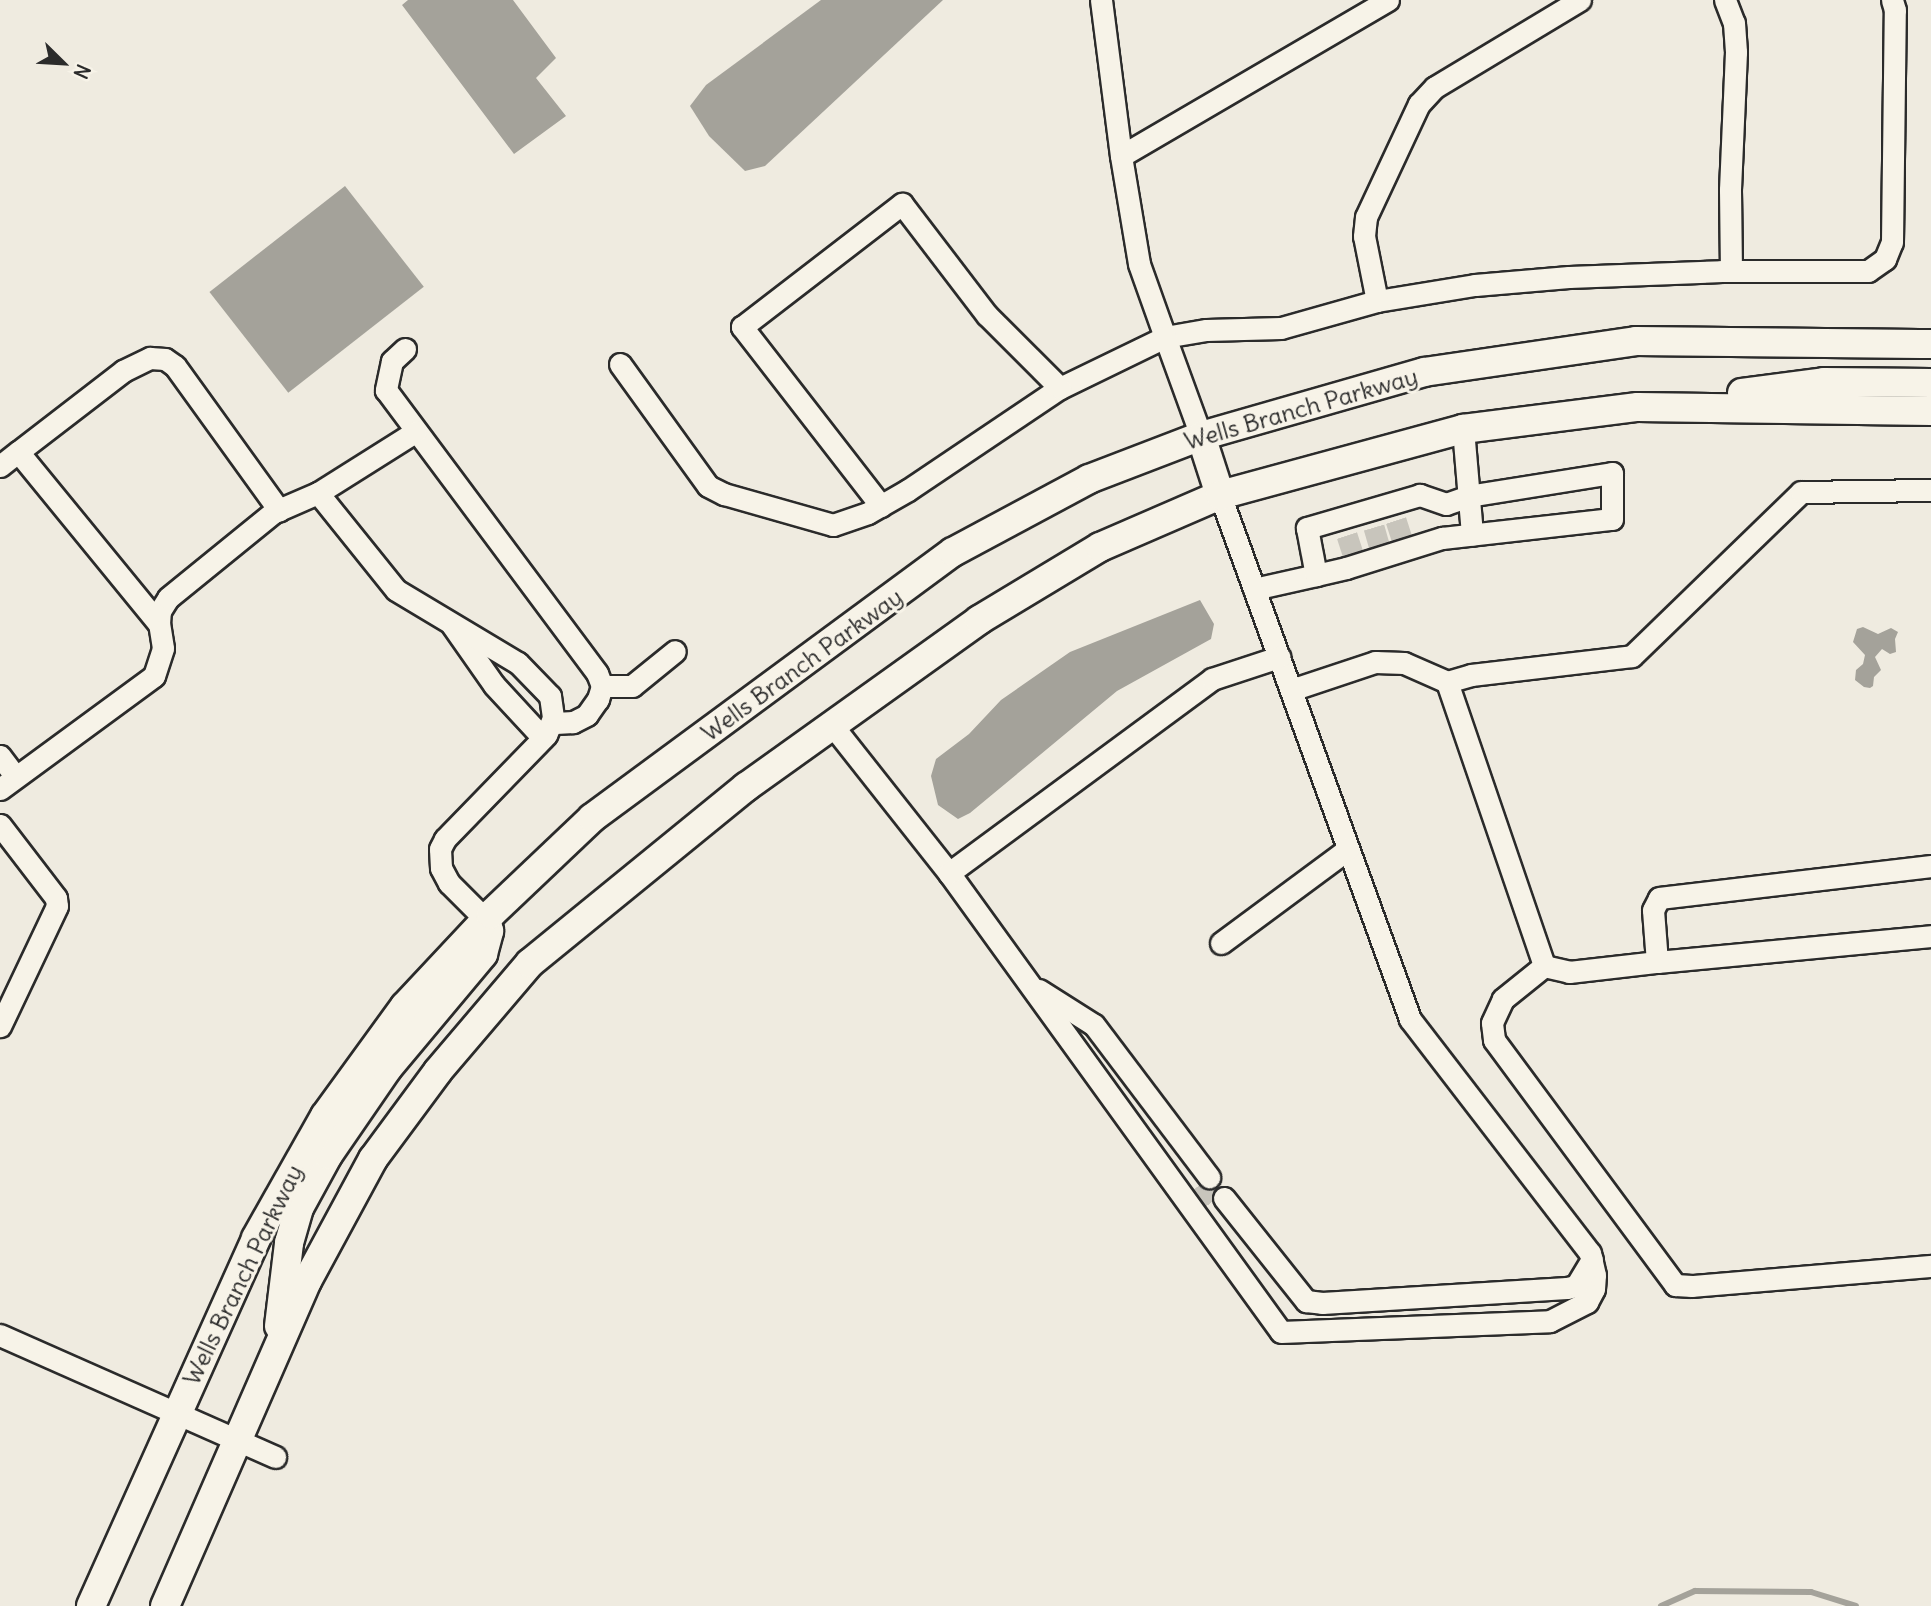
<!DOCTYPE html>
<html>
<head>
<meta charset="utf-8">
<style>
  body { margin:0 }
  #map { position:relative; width:1931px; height:1606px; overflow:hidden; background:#efebe0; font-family:Delius,sans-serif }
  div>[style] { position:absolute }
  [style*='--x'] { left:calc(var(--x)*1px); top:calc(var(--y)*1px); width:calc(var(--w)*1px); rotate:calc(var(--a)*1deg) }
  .water>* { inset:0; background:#a4a29a; transform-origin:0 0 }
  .stream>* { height:6px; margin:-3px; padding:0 3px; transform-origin:3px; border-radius:3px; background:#a4a29a }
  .minor-tunnel>* { height:21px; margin-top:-10.5px; transform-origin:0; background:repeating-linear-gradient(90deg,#c8c5bc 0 21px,transparent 0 31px) }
  .roads { filter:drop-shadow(2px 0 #2b2b2b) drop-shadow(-2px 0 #2b2b2b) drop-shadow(0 2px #2b2b2b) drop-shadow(0 -2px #2b2b2b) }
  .minor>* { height:21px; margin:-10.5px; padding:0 10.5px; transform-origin:10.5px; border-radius:10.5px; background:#f7f3e8 }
  .major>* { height:28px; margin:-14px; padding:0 14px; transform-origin:14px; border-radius:14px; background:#f7f3e8 }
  span { translate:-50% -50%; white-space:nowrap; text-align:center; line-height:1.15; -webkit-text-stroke:6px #f7f3e8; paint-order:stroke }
  .street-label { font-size:24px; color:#2b2b2b }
  .north { position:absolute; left:28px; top:28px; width:70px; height:70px; -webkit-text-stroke:5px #f7f3e8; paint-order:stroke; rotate:114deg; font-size:19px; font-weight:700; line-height:28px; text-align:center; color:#2b2b2b }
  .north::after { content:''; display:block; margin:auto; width:24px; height:32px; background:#2b2b2b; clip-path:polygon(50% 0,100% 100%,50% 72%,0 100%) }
</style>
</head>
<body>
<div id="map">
  <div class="water">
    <div style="clip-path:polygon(408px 0,513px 0,556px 58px,536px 78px,566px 116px,514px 154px,402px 5px)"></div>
    <div style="clip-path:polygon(821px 0,943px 0,765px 166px,745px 171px,709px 136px,690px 106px,706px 85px)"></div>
    <div style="left:345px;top:186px;width:128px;height:172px;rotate:52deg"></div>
    <div style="clip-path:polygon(1200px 600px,1214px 624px,1211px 639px,1117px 691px,970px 813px,958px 819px,938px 805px,931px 776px,936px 759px,969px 734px,1001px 700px,1070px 652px)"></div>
    <div style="clip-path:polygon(1863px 627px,1878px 634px,1891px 628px,1898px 632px,1895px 639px,1896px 652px,1890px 654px,1882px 649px,1875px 657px,1881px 670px,1874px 677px,1873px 686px,1870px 688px,1864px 687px,1855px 680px,1856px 670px,1863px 664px,1865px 655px,1853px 642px,1857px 629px)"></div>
  </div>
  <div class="stream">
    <div style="--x:1661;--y:1606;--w:37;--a:-24"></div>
    <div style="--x:1695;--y:1591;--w:116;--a:0.5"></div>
    <div style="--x:1811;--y:1592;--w:47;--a:17.3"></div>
  </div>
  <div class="minor-tunnel">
    <div style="--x:1396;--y:520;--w:22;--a:72"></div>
    <div style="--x:1374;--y:527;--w:22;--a:74"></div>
    <div style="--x:1347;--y:535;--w:22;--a:72"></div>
    <div style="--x:1199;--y:1185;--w:26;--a:53"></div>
  </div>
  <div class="roads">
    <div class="minor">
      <div style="--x:1101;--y:0;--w:157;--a:82.7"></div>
      <div style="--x:1388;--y:0;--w:309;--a:149.7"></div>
      <div style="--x:1121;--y:156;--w:109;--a:80.5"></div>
      <div style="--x:1139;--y:264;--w:77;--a:70.4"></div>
      <div style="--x:1165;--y:337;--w:42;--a:-9.7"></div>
      <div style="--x:1206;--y:330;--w:75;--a:-1.5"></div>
      <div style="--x:1281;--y:328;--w:100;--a:-15.7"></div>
      <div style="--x:1377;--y:301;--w:99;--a:-9.3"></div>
      <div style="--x:1475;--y:285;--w:94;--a:-4.9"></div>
      <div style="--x:1569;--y:277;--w:153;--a:-2.2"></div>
      <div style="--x:1722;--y:271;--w:146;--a:0"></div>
      <div style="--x:1868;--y:271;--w:21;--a:-35"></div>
      <div style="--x:1885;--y:259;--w:18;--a:-68"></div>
      <div style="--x:1892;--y:242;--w:232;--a:-89.3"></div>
      <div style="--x:1895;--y:10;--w:10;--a:-107"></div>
      <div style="--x:1725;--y:0;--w:25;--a:69"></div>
      <div style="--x:1734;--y:23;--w:29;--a:86"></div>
      <div style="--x:1736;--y:52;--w:138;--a:92.5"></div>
      <div style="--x:1730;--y:190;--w:81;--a:89.3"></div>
      <div style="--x:1377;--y:301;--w:66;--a:-101.3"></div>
      <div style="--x:1364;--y:236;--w:19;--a:-84"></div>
      <div style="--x:1366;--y:217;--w:125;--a:-64.9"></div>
      <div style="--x:1419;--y:104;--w:23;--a:-47"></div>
      <div style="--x:1435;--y:87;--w:169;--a:-31"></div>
      <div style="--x:405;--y:349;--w:18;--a:137"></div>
      <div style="--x:392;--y:361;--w:30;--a:102"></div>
      <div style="--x:386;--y:390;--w:353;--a:53.3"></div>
      <div style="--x:597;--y:673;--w:14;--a:69"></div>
      <div style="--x:602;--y:686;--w:14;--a:107"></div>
      <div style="--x:598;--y:699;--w:19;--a:125"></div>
      <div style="--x:587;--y:715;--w:16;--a:153"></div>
      <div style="--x:573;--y:722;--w:22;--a:177"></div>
      <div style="--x:620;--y:364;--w:150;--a:54.2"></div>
      <div style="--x:708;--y:486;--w:18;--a:27"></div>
      <div style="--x:724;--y:494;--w:113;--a:15.9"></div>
      <div style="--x:833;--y:525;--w:37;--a:-19"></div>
      <div style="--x:868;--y:513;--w:46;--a:-29.9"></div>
      <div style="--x:908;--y:490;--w:183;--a:-33.9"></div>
      <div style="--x:1060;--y:388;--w:117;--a:-25.9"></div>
      <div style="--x:1165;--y:337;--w:105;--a:70"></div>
      <div style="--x:1463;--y:429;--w:106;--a:85.1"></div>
      <div style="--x:0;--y:466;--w:23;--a:-38"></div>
      <div style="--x:318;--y:493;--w:115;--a:-32.2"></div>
      <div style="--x:881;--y:506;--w:227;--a:-127.8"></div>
      <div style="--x:742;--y:327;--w:202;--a:-37.6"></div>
      <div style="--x:902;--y:204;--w:140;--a:52.6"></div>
      <div style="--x:987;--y:315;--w:103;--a:45"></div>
      <div style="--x:1254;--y:589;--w:64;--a:-12.7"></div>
      <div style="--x:1316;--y:575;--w:31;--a:-13"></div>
      <div style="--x:1346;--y:568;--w:101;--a:-17.4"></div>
      <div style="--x:1442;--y:538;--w:171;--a:-6.4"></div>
      <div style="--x:1612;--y:519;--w:46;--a:-90"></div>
      <div style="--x:1612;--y:473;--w:145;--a:170.9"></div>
      <div style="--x:1469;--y:496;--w:24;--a:161"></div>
      <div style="--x:1446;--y:504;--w:28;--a:-161"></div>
      <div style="--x:1420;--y:495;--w:118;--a:163.7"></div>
      <div style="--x:1307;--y:528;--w:48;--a:79.2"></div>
      <div style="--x:159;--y:624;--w:222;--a:-129.3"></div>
      <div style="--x:18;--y:452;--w:133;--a:-37.6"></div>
      <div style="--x:123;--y:371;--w:30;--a:-26"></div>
      <div style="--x:150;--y:358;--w:15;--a:4"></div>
      <div style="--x:165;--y:359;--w:12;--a:35"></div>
      <div style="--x:175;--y:366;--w:178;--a:54.2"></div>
      <div style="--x:452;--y:625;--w:73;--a:55"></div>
      <div style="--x:494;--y:685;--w:72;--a:47.2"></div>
      <div style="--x:1447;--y:682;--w:25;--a:-16"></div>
      <div style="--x:1471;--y:675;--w:162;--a:-6.7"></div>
      <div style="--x:1632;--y:656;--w:235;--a:-44.1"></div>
      <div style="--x:1801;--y:492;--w:130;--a:-0.9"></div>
      <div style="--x:602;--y:686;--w:30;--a:0"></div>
      <div style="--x:632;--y:686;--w:55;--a:-39.1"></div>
      <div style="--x:1291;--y:690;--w:89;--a:-18.4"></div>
      <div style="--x:1375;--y:662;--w:29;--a:2"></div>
      <div style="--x:1404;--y:663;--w:47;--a:23.8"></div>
      <div style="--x:1447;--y:682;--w:300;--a:71.1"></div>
      <div style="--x:1544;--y:966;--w:53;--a:141.2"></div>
      <div style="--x:1503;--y:999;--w:26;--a:115"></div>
      <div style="--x:1492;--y:1023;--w:17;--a:83"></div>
      <div style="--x:1494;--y:1040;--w:305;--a:53.5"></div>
      <div style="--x:1675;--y:1285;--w:17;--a:3"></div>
      <div style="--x:1692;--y:1286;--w:240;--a:-4.8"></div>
      <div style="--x:832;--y:725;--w:189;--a:51.7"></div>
      <div style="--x:949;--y:873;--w:566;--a:54.12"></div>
      <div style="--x:1281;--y:1332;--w:269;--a:-2.3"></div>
      <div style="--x:1550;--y:1321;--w:42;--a:-27.2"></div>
      <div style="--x:1587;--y:1302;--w:15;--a:-62"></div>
      <div style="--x:1594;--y:1289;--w:14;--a:-86"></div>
      <div style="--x:1595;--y:1275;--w:23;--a:-103"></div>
      <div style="--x:1590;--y:1253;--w:295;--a:-127.6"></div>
      <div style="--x:1410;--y:1019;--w:557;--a:-109.93"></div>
      <div style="--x:0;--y:756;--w:26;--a:53"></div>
      <div style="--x:0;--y:789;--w:191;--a:-36.3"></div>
      <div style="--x:154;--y:676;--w:29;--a:-72"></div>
      <div style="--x:163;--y:648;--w:24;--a:-99"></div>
      <div style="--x:159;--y:624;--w:13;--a:-86"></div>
      <div style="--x:160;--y:611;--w:15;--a:-58"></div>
      <div style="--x:168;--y:598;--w:136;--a:-39.1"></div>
      <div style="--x:274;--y:512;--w:48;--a:-23.4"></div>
      <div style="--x:318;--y:493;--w:124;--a:51.2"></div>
      <div style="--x:396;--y:590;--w:142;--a:30.9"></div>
      <div style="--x:518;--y:663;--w:46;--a:45.9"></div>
      <div style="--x:550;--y:696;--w:22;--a:82"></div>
      <div style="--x:553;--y:718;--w:18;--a:112"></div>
      <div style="--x:546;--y:735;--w:145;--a:134.2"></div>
      <div style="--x:445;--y:839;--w:11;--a:117"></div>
      <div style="--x:440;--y:849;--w:19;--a:87"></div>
      <div style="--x:441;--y:868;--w:17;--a:62"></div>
      <div style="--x:449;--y:883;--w:52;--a:45"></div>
      <div style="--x:0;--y:825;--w:92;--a:52.5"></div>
      <div style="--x:56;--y:898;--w:8;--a:83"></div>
      <div style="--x:57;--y:906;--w:133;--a:115.4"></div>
      <div style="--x:949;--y:873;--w:327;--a:-36.4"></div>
      <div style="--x:1212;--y:679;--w:71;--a:-18.2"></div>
      <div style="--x:1221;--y:943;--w:158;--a:-36.5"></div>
      <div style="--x:1657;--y:962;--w:275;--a:-5.4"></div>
      <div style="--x:1544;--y:966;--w:26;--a:13"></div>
      <div style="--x:1569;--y:972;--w:89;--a:-6.5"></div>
      <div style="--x:1657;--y:962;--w:52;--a:-94.4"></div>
      <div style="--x:1653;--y:910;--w:13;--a:-63"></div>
      <div style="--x:1659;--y:898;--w:274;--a:-6.7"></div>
      <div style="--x:1039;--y:990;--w:65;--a:32.5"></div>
      <div style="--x:1094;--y:1025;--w:191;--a:52.9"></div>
      <div style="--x:1224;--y:1198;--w:132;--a:51.5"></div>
      <div style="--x:1306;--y:1301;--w:16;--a:7"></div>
      <div style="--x:1322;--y:1303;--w:245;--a:-3.5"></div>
      <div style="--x:1567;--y:1288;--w:9;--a:-13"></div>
      <div style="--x:1576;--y:1286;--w:31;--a:-59"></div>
      <div style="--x:0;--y:1335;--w:301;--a:23.9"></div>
    </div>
    <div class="major">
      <div style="--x:1742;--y:393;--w:83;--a:-7.6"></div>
      <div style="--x:1824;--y:382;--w:107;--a:0.5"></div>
      <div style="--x:1201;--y:436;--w:62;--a:72.1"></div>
      <div style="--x:279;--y:1326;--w:84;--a:-83.1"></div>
      <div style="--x:289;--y:1243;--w:36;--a:-74"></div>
      <div style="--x:299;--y:1208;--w:60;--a:-61.3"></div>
      <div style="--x:328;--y:1155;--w:104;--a:-55.5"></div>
      <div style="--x:387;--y:1069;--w:150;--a:-50.1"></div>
      <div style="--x:483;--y:954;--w:24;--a:-75"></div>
      <div style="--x:489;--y:931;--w:11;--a:-105"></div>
      <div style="--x:91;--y:1606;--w:403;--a:-65.8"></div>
      <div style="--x:256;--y:1238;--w:140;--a:-60.5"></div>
      <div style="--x:325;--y:1116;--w:136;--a:-54"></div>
      <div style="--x:405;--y:1006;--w:126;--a:-46.9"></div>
      <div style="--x:491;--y:914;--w:139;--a:-43.5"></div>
      <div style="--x:592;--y:818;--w:448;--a:-36.4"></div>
      <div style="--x:953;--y:552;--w:154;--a:-28.2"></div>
      <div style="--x:1089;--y:479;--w:120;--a:-21"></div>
      <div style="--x:1201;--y:436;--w:232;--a:-16"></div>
      <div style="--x:1424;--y:372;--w:214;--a:-8.3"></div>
      <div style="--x:1636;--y:341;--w:295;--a:0.6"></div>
      <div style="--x:165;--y:1606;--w:355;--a:-66.4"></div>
      <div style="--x:307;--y:1281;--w:139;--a:-61.6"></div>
      <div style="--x:373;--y:1159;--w:109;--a:-53.5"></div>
      <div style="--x:438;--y:1071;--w:142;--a:-49.6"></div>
      <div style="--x:530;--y:963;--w:279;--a:-39.2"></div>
      <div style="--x:746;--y:787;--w:287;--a:-35.6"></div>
      <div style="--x:979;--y:620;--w:141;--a:-31.1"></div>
      <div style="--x:1100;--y:547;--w:131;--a:-23.4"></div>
      <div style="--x:1220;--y:495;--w:252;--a:-15.2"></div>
      <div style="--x:1463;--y:429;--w:176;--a:-7.2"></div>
      <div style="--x:1638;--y:407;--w:293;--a:0.8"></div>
    </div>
  </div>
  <div class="street-label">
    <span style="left:1301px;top:409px;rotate:-16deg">Wells Branch Parkway</span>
    <span style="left:802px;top:665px;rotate:-36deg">Wells Branch Parkway</span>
    <span style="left:243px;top:1275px;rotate:-64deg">Wells Branch Parkway</span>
  </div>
  <div class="north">N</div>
</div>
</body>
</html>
